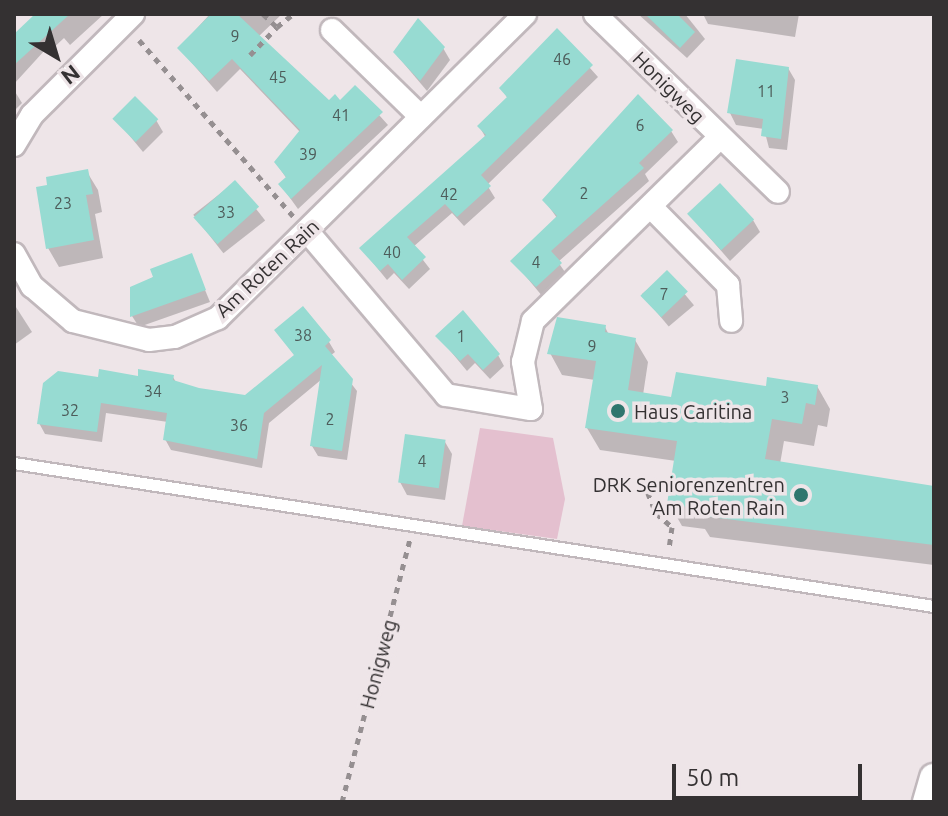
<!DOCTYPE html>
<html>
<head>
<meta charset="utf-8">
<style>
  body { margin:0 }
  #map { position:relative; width:948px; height:816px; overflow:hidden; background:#eee5e8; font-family:Ubuntu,sans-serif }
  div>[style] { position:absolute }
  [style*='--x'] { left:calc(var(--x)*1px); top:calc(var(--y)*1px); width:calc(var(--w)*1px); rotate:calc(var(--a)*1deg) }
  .green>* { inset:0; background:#e4c0cf }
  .shadow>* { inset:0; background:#0003; transform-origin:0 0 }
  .building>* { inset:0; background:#97dbd2; transform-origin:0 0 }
  .path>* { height:5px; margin-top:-2.5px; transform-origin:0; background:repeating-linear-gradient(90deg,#958f91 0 6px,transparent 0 12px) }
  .roads { filter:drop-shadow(2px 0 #c1b8bc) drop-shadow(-2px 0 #c1b8bc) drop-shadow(0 2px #c1b8bc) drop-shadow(0 -2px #c1b8bc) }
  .service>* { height:11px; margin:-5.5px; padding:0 5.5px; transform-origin:5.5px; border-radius:5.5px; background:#fff }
  .minor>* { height:22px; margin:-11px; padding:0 11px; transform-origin:11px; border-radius:11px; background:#fff }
  .tertiary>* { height:28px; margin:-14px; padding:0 14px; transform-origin:14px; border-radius:14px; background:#fff }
  .dots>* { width:22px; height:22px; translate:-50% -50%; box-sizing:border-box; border:4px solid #eee5e8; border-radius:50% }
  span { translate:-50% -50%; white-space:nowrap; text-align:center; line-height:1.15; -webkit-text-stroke:7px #eee5e8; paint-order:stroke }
  .number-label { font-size:16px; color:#4d5c5a }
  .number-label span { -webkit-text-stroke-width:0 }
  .street-label { font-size:20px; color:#343132 }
  .poi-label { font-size:20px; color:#343132 }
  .left { translate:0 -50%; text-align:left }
  .right { translate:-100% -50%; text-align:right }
  .frame { position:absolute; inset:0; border:16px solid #343132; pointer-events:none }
  .north { position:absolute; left:16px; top:16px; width:80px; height:80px; -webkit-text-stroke:6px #eee5e8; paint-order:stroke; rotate:142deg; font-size:22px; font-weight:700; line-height:32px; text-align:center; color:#343132 }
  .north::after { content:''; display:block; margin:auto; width:28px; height:36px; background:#343132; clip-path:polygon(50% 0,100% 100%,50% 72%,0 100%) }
  .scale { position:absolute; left:672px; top:764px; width:190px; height:36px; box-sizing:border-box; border:4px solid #343132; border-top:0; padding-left:10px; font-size:24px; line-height:28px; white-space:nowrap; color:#343132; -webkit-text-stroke:6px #eee5e8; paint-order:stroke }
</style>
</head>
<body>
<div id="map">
  <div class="green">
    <div style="clip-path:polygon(480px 428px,553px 438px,565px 499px,557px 539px,462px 526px)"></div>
  </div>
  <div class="shadow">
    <div style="clip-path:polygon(39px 14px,104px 14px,70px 45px,64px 38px,48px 53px,45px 50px,14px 84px,14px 37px)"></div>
    <div style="clip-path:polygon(210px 14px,282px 14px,258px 37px,329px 103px,340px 102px,355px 88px,388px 125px,298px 209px,280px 184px,287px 179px,276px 163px,300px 132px,240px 69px,217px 92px,179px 48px)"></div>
    <div style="clip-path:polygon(638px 14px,685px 14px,705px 39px,687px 58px)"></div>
    <div style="clip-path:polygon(703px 14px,799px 14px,795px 37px,708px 24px)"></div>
    <div style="clip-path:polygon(557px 31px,598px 77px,487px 185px,495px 198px,464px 226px,452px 213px,413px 247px,430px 269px,409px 289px,394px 273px,387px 280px,361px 248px,486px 138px,479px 126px,508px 99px,502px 89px)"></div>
    <div style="clip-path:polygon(443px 48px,450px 60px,427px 91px,395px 53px)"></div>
    <div style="clip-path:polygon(788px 68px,795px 80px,787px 150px,769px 148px,764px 129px,736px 125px,730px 113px)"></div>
    <div style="clip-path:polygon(14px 90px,22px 103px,14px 111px)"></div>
    <div style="clip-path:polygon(115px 118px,156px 120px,163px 132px,143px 152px)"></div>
    <div style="clip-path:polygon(671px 131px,678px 142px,645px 174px,649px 181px,558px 262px,567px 275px,543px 297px,513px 261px,557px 218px,545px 201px)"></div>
    <div style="clip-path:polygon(87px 172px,98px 190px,102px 212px,95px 214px,103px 258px,59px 267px,48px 248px)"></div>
    <div style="left:235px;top:182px;width:49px;height:53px;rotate:52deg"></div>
    <div style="clip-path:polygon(690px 215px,753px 220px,760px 232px,730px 261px)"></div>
    <div style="clip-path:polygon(191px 256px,210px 302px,139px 327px,132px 316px,132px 289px)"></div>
    <div style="left:667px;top:273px;width:42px;height:33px;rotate:50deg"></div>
    <div style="clip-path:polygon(14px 304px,32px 332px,14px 345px)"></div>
    <div style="clip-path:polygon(605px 327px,609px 335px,635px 340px,648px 362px,643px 395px,673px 399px,817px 386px,830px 409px,827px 427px,818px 425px,814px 446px,784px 441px,780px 464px,934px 488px,934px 565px,710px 537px,705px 529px,682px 526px,669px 503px,676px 461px,600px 450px,587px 428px,595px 380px,562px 375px,550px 353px)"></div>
    <div style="clip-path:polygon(277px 331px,329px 342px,335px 352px,330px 356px,357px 391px,347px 460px,318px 456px,312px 446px,322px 379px,269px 423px,262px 468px,171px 450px,165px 439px,168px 422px,106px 413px,102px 442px,45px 434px,39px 423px,99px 379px,173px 377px,177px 384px,199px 390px,246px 397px,295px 356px)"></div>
    <div style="clip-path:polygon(438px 336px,498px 355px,504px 366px,490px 379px,475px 363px,467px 371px)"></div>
    <div style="clip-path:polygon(445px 442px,452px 454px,445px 500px,407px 495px,400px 482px)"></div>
  </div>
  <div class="building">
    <div style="clip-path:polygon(35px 14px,70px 14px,14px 65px,14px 34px)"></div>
    <div style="clip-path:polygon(211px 14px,237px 14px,329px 100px,335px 94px,340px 100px,355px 85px,383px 112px,291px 199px,278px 184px,286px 177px,274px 162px,300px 130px,232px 59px,209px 81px,177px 48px)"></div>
    <div style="clip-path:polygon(645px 14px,677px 14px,695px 32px,680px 48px)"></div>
    <div style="clip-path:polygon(418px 18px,445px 47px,420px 81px,393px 52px)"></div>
    <div style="clip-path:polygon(557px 28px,593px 65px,481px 175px,491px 186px,457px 217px,445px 204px,407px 237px,426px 257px,402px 280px,388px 264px,380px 271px,359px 248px,486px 135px,477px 126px,507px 97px,499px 88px)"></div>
    <div style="clip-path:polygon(736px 59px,789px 67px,781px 139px,761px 136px,763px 119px,727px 113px)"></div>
    <div style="clip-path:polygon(638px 94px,673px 130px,639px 163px,644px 168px,551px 251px,562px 263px,536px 287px,510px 261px,557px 216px,542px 200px)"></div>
    <div style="left:135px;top:96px;width:33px;height:32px;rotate:45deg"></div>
    <div style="clip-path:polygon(88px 169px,93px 194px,86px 195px,94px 240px,46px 249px,36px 187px,47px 185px,46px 177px)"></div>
    <div style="left:235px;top:180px;width:36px;height:56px;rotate:48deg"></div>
    <div style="left:720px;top:183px;width:50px;height:45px;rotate:47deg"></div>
    <div style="clip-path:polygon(192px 253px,206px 290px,130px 317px,130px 287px,153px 277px,150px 269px)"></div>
    <div style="left:667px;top:270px;width:30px;height:37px;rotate:46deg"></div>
    <div style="clip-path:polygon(303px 306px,331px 340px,325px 346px,353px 379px,342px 451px,310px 446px,322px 365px,264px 413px,257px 459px,163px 440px,167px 413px,101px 403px,97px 432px,37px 424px,43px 383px,58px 371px,98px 377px,99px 369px,138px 376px,138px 369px,174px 375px,173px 380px,199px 388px,245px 395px,294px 355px,274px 330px)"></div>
    <div style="clip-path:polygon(463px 310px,500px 354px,483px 370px,468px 354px,460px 361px,435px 336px)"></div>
    <div style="clip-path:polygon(557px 317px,606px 325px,605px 332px,636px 338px,628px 390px,671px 397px,676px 372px,766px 386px,767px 377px,818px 385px,815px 405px,806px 403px,802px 424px,772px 419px,765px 459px,934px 486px,934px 545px,695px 515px,696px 508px,667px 504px,677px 441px,585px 428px,596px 361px,547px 354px)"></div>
    <div style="left:405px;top:434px;width:41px;height:49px;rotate:8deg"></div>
  </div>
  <div class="path">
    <div style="--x:263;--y:14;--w:19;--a:43"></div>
    <div style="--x:277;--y:27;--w:21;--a:-39"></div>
    <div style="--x:139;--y:40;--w:234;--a:48.8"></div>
    <div style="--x:250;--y:55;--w:39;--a:-46"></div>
    <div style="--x:643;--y:481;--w:35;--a:68"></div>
    <div style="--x:656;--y:513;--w:21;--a:41"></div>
    <div style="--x:672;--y:527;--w:21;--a:98"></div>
    <div style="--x:342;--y:802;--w:272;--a:-75.5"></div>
  </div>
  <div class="roads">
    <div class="service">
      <div style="--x:14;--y:463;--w:931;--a:8.84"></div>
    </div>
    <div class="minor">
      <div style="--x:595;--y:14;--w:255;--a:44.2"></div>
      <div style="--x:332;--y:30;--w:124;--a:44.3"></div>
      <div style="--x:14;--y:145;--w:35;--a:-59"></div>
      <div style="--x:32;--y:115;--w:143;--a:-45"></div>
      <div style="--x:651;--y:207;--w:110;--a:45.4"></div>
      <div style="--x:728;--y:285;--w:36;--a:85"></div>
      <div style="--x:307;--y:231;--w:215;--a:49.7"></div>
      <div style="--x:446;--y:395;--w:86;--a:9.4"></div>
      <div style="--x:531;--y:409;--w:48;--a:-99.7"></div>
      <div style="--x:523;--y:362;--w:42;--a:-76.3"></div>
      <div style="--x:533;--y:321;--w:261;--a:-44.5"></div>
      <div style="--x:14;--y:254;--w:37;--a:61"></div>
      <div style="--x:32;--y:286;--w:54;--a:40.5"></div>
      <div style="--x:73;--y:321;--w:78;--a:14"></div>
      <div style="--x:149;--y:340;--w:26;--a:-7"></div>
      <div style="--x:175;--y:337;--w:47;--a:-23.8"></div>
      <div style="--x:218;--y:318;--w:432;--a:-44.7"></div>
    </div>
    <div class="tertiary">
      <div style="--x:927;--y:802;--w:25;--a:-74"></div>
    </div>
  </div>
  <div class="dots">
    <div style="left:618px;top:411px;background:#2f766e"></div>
    <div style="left:801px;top:495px;background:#2f766e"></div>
  </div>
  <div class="number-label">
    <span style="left:235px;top:36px">9</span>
    <span style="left:562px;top:59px">46</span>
    <span style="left:278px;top:77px">45</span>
    <span style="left:766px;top:91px">11</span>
    <span style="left:341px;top:115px">41</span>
    <span style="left:640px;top:125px">6</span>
    <span style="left:308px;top:154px">39</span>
    <span style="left:584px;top:193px">2</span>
    <span style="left:449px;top:194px">42</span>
    <span style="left:63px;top:203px">23</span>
    <span style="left:226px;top:212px">33</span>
    <span style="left:392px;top:252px">40</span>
    <span style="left:536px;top:262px">4</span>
    <span style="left:664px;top:294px">7</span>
    <span style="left:303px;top:335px">38</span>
    <span style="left:461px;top:336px">1</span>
    <span style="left:592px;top:346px">9</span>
    <span style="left:153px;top:391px">34</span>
    <span style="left:785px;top:397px">3</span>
    <span style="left:70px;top:410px">32</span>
    <span style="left:330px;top:419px">2</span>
    <span style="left:239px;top:425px">36</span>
    <span style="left:422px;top:461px">4</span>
  </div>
  <div class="street-label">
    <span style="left:669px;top:87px;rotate:45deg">Honigweg</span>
    <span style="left:267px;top:268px;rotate:-43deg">Am Roten Rain</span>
    <span style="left:378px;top:664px;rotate:-75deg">Honigweg</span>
  </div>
  <div class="poi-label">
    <span class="left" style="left:634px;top:411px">Haus Caritina</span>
    <span class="right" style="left:785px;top:496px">DRK Seniorenzentren<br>Am Roten Rain</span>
  </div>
  <div class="frame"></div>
  <div class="north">N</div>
  <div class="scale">50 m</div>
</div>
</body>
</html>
